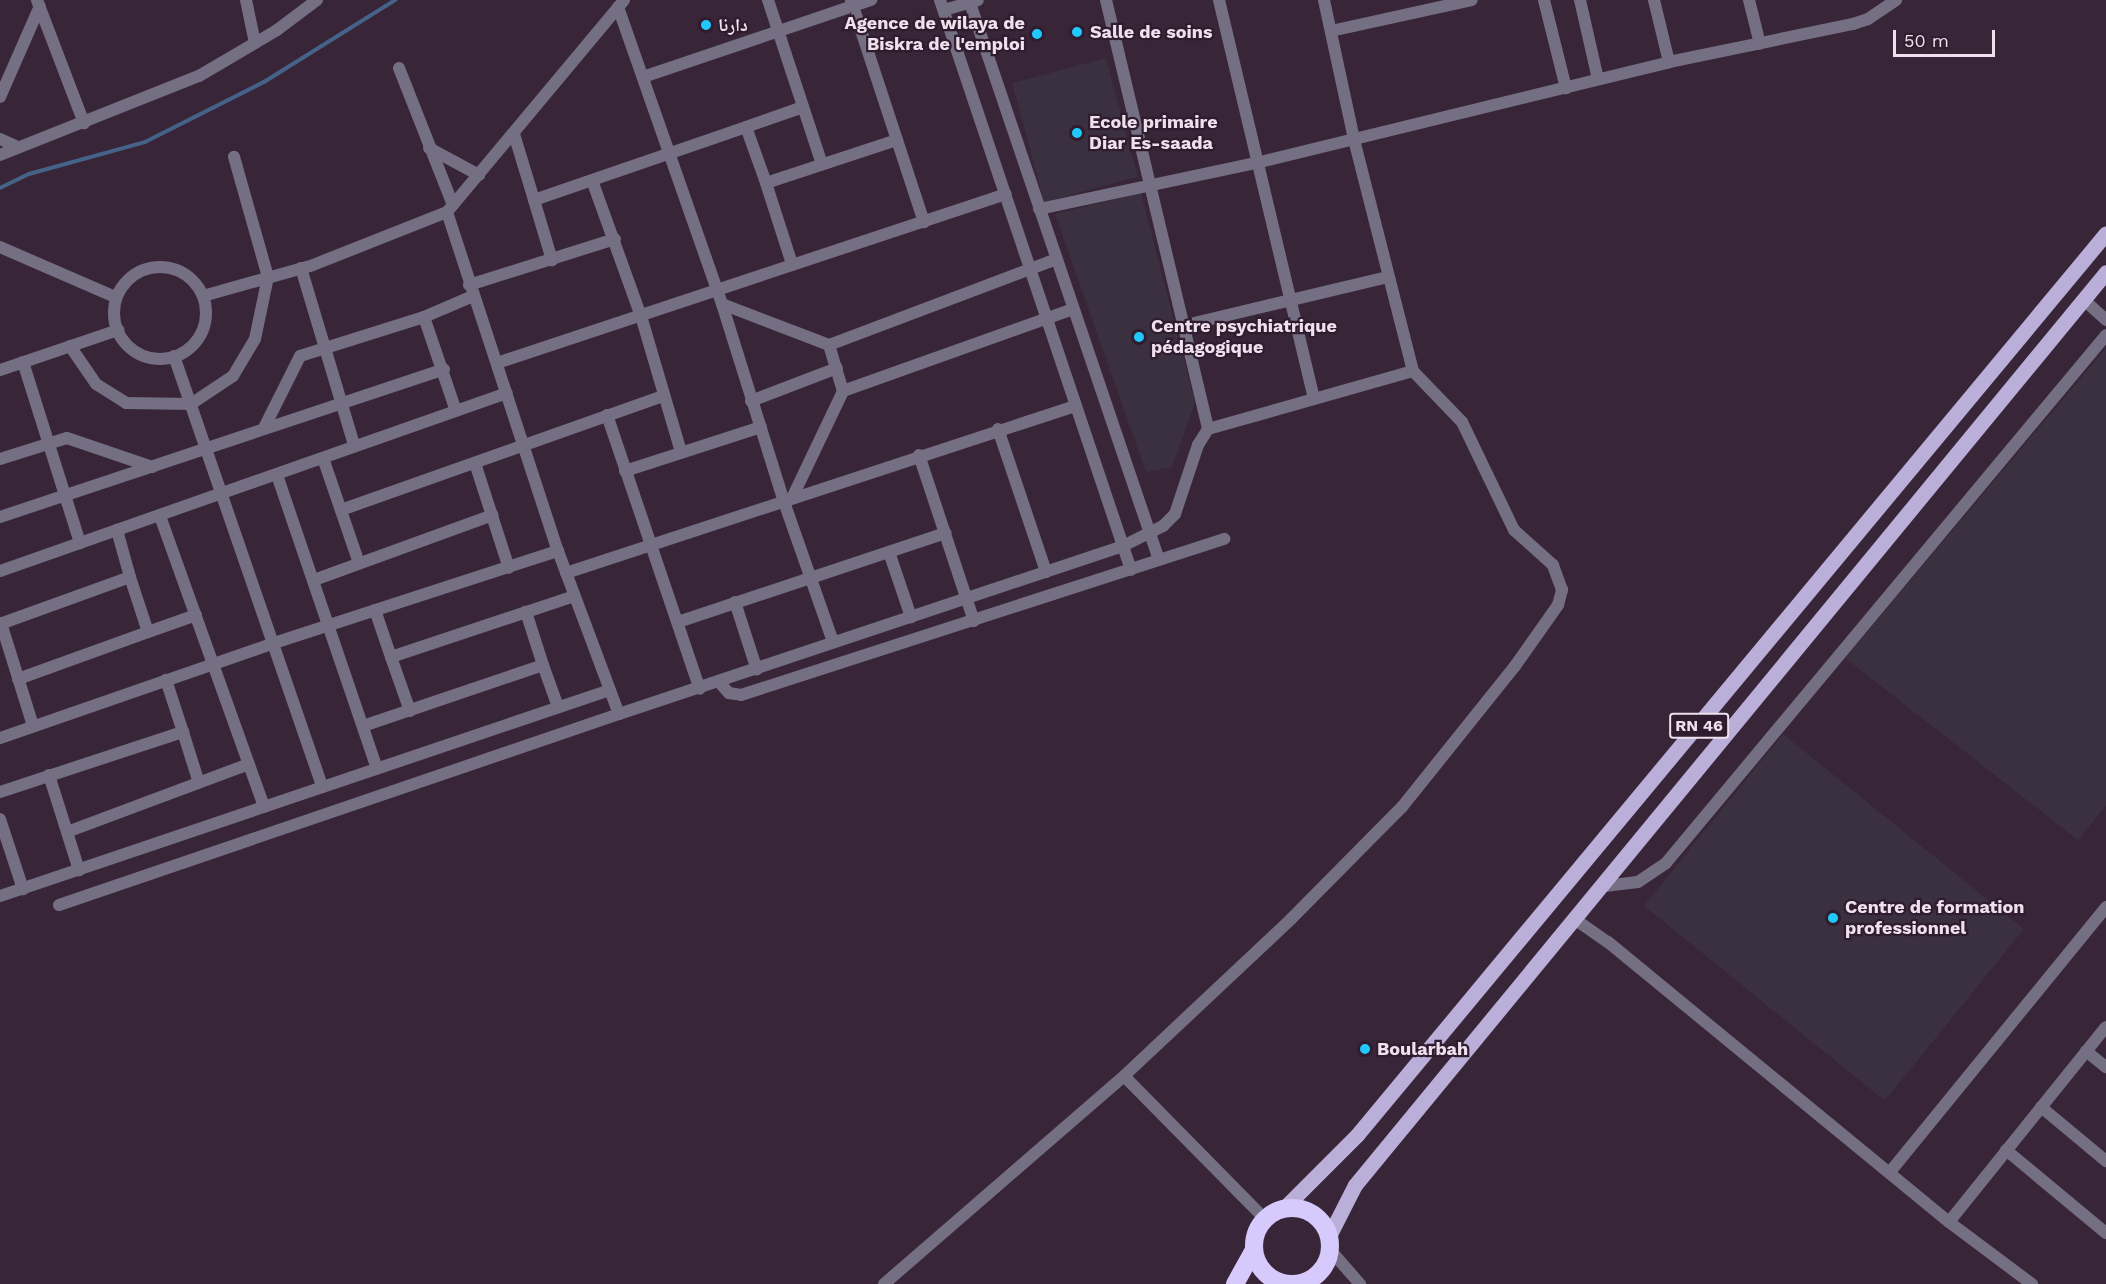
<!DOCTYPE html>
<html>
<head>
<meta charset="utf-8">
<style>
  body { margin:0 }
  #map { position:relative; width:2106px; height:1284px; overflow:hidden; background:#392538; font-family:"Work Sans","Noto Naskh Arabic",sans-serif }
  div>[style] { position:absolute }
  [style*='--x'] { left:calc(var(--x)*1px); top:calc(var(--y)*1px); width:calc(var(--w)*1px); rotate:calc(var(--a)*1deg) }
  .education>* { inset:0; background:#3b3040; transform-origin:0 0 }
  .stream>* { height:4px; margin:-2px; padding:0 2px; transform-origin:2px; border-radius:2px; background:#456288 }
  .street>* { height:12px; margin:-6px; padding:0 6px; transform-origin:6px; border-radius:6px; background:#746f83 }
  .street>.ring { margin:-6px; padding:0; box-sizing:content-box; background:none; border:12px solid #746f83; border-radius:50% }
  .primary>* { height:15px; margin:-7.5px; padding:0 7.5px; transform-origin:7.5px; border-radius:7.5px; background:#baafd9 }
  .highway>* { height:18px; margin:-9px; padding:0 9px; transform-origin:9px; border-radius:9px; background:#d6c9fb }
  .highway>.ring { margin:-9px; padding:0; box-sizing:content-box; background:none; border:18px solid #d6c9fb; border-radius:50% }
  .dots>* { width:16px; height:16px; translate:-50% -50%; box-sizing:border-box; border:3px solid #2f1c2e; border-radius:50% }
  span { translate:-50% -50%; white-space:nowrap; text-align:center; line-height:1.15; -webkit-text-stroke:4.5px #2f1c2e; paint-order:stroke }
  .shield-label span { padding:2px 4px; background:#2f1c2e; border:2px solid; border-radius:4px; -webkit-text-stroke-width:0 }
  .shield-label { font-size:16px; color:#eee0ed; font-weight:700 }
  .poi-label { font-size:18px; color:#eee0ed; font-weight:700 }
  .right { translate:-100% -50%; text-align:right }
  .left { translate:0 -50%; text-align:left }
  .scale { position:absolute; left:1893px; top:30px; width:102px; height:27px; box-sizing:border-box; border:3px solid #eee0ed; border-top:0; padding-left:8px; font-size:18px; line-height:21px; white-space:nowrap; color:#eee0ed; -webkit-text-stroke:4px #2f1c2e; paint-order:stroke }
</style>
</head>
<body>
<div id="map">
  <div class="education">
    <div style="left:1106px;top:58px;width:123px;height:97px;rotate:75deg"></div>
    <div style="clip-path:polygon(1141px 193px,1195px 403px,1172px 467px,1146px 472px,1055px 214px)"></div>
    <div style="clip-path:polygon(2106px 348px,2106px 806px,2078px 840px,1845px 658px)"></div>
    <div style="left:1783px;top:734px;width:310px;height:221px;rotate:39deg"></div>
  </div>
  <div class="stream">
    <div style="--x:0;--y:188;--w:32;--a:-26"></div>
    <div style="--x:29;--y:174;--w:120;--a:-15.4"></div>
    <div style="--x:145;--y:142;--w:133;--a:-26.8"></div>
    <div style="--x:264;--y:82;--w:155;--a:-32"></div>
  </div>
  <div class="street">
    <div style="--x:37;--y:0;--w:132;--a:69.1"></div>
    <div style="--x:246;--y:0;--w:44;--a:78.2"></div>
    <div style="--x:768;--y:0;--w:173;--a:71.8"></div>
    <div style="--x:851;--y:0;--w:234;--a:71.8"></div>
    <div style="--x:940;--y:0;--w:601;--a:71.47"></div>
    <div style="--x:969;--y:0;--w:591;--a:71.26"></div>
    <div style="--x:1106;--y:0;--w:441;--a:76.6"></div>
    <div style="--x:1219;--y:0;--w:409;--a:76.6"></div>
    <div style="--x:1544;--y:0;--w:91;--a:76"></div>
    <div style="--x:1580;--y:0;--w:81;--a:77.2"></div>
    <div style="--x:1654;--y:0;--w:64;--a:76.4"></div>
    <div style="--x:1749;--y:0;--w:45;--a:76"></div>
    <div style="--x:618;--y:7;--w:315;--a:70.7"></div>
    <div style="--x:722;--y:304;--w:204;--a:72.6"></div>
    <div style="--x:783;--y:499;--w:151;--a:70.7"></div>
    <div style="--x:944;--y:10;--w:35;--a:-16"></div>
    <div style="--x:1331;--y:31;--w:144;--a:-12.4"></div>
    <div style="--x:399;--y:68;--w:147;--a:68.5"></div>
    <div style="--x:643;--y:77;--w:241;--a:-18.7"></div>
    <div style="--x:0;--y:97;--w:99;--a:-66.3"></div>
    <div style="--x:803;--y:107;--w:60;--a:160.7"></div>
    <div style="--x:746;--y:127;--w:59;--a:70.3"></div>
    <div style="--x:766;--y:183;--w:138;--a:-18.2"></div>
    <div style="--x:514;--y:134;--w:69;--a:73.1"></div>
    <div style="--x:534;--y:200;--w:224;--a:-19"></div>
    <div style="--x:0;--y:139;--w:20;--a:24"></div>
    <div style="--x:429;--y:148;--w:57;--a:28.4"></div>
    <div style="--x:0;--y:155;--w:214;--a:-21.7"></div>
    <div style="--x:199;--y:76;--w:91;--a:-30.5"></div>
    <div style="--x:277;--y:30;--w:50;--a:-36.9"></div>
    <div style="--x:593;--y:183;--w:141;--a:70.2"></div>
    <div style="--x:641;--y:316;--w:142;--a:73.6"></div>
    <div style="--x:766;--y:183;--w:85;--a:72.2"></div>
    <div style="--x:534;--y:200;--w:63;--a:73.3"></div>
    <div style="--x:1039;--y:209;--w:222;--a:-12"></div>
    <div style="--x:1256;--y:163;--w:425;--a:-13.7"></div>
    <div style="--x:1669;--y:62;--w:188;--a:-11.7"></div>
    <div style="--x:1853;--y:24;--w:16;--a:-18"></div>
    <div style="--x:1868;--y:19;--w:34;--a:-34"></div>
    <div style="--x:447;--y:212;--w:357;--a:71.9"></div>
    <div style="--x:558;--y:551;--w:174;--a:69.5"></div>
    <div style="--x:619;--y:714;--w:531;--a:-18.43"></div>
    <div style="--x:1123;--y:546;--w:45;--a:-26.6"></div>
    <div style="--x:1163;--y:526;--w:17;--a:-45"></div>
    <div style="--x:1175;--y:514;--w:73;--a:-71.6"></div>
    <div style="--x:1198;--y:445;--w:19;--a:-58"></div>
    <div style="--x:1208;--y:429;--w:213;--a:-15.8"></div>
    <div style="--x:1413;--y:371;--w:239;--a:-104.3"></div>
    <div style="--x:1354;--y:139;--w:142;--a:-102.2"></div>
    <div style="--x:0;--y:247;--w:125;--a:23.5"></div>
    <div class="ring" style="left:114px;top:267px;width:80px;height:80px"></div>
    <div style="--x:301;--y:268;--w:185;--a:73.3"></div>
    <div style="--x:469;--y:285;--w:153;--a:-17.5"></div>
    <div style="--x:203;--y:296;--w:114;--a:-15.7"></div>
    <div style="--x:313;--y:265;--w:144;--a:-21.6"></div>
    <div style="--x:447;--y:212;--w:276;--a:-50.1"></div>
    <div style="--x:2084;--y:300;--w:30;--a:42"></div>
    <div style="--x:722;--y:304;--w:115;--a:21"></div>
    <div style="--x:829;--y:345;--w:243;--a:-20.7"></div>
    <div style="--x:424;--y:317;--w:99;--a:71.2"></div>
    <div style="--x:1186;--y:325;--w:208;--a:-13.4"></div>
    <div style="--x:829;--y:345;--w:48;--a:73.1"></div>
    <div style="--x:70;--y:346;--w:46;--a:55.6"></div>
    <div style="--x:96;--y:384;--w:36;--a:32"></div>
    <div style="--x:126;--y:403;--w:65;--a:0.9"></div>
    <div style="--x:191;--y:404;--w:50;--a:-33.7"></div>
    <div style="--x:233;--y:376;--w:43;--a:-59.3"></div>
    <div style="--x:255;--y:339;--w:63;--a:-78.2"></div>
    <div style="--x:268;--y:277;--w:125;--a:-105.8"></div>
    <div style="--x:174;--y:356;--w:456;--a:71"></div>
    <div style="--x:23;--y:362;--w:190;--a:72.5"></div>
    <div style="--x:497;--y:363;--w:536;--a:-18.37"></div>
    <div style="--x:0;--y:370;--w:125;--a:-18.7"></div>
    <div style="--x:751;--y:401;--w:92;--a:-21"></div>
    <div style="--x:607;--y:415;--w:289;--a:71.3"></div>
    <div style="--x:264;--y:428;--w:80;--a:-63.4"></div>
    <div style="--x:300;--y:356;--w:130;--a:-17.5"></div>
    <div style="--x:424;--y:317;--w:53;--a:-23.2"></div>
    <div style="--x:998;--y:429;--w:151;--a:71.4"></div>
    <div style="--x:919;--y:455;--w:175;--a:71.7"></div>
    <div style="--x:323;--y:458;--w:111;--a:71.1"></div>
    <div style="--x:0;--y:459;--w:70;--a:-17.4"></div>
    <div style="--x:67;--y:438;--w:90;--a:18.8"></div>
    <div style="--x:475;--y:463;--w:110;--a:72.1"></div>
    <div style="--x:625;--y:471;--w:143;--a:-17.9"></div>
    <div style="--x:277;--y:475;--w:310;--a:71.2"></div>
    <div style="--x:793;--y:496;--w:116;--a:-64.5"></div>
    <div style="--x:843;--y:391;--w:244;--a:-19.6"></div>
    <div style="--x:341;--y:510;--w:342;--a:-19.5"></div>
    <div style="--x:160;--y:516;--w:309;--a:70.3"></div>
    <div style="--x:0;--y:517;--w:468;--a:-18.4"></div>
    <div style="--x:889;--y:552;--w:69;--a:71.3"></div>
    <div style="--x:0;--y:571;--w:537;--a:-19.35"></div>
    <div style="--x:566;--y:573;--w:536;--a:-18.16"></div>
    <div style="--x:130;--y:577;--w:58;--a:71.9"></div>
    <div style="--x:148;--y:632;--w:51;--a:-19.5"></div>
    <div style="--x:314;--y:580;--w:190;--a:-20"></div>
    <div style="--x:735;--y:602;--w:71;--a:72.1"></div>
    <div style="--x:375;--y:610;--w:50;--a:71.2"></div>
    <div style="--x:678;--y:622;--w:282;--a:-18.4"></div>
    <div style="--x:1;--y:623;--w:108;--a:72.7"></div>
    <div style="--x:0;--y:624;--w:138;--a:-19.9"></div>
    <div style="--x:130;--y:577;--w:49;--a:-105.5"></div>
    <div style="--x:543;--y:665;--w:45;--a:70.3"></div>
    <div style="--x:18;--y:679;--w:138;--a:-19.9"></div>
    <div style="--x:719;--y:682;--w:15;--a:48"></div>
    <div style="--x:729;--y:693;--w:12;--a:9"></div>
    <div style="--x:741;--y:695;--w:508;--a:-17.9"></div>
    <div style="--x:410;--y:711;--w:57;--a:-109.4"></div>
    <div style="--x:391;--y:657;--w:193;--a:-18.4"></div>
    <div style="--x:363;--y:726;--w:190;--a:-18.7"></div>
    <div style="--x:543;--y:665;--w:56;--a:-107.8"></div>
    <div style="--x:183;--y:732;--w:53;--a:72.6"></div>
    <div style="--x:0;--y:738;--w:287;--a:-19.1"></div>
    <div style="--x:271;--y:644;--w:302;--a:-18"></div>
    <div style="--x:49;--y:775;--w:100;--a:72.5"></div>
    <div style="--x:0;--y:792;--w:193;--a:-18.2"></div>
    <div style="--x:183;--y:732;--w:55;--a:-108.1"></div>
    <div style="--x:0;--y:819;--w:74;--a:71.8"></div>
    <div style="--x:67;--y:832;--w:194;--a:-20.5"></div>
    <div style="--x:1605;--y:886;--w:33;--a:-7"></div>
    <div style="--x:1638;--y:882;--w:34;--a:-34"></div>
    <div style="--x:1666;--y:863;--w:687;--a:-50.19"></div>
    <div style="--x:0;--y:896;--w:641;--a:-18.66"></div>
    <div style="--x:59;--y:905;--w:592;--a:-18.83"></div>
    <div style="--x:1576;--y:920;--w:39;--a:35"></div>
    <div style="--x:1608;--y:942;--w:441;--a:39.4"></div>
    <div style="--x:1949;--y:1222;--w:104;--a:36.8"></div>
    <div style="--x:2086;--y:1051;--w:26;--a:39"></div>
    <div style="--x:1124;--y:1076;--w:201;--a:45.4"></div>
    <div style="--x:2041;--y:1107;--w:85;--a:39.7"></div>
    <div style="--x:2006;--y:1150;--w:130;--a:39.7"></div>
    <div style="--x:1890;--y:1172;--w:342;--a:-50.8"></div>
    <div style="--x:1949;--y:1222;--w:250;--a:-51.2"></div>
    <div style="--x:1332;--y:1252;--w:43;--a:48.8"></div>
    <div style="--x:1304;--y:1282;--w:4;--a:27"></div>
    <div style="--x:884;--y:1284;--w:318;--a:-40.9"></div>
    <div style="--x:1124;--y:1076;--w:229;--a:-43.2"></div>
    <div style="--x:1291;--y:919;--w:158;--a:-45.3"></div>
    <div style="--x:1402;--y:807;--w:181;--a:-51.3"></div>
    <div style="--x:1515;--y:666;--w:75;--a:-54.8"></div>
    <div style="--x:1558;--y:605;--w:16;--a:-75"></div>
    <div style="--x:1562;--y:590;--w:27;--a:-110"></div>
    <div style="--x:1553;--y:565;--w:52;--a:-138.1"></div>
    <div style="--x:1514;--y:530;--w:120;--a:-115.7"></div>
    <div style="--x:1462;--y:422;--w:71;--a:-133.9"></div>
  </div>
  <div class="primary">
    <div style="--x:1283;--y:1209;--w:105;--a:-45"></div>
    <div style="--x:1357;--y:1135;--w:1172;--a:-50.29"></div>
    <div style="--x:1329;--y:1236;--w:57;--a:-63"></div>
    <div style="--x:1355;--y:1185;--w:1182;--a:-50.56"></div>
  </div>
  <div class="highway">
    <div class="ring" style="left:1254px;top:1208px;width:58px;height:58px"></div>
    <div style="--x:1235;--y:1284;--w:38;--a:-61"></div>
  </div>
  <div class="dots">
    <div style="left:706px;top:25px;background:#20c9fd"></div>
    <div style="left:1077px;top:32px;background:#20c9fd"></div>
    <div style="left:1037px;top:34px;background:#20c9fd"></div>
    <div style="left:1077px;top:133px;background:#20c9fd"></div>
    <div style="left:1139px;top:337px;background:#20c9fd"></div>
    <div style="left:1833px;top:918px;background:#20c9fd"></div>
    <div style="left:1365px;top:1049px;background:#20c9fd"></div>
  </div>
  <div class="shield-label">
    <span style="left:1699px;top:726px">RN 46</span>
  </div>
  <div class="poi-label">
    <span class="right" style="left:1025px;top:34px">Agence de wilaya de<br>Biskra de l'emploi</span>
    <span class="left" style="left:718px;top:25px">دارنا</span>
    <span class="left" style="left:1090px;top:32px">Salle de soins</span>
    <span class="left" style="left:1089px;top:133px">Ecole primaire<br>Diar Es-saada</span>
    <span class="left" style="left:1151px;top:337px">Centre psychiatrique<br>pédagogique</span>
    <span class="left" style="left:1845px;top:918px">Centre de formation<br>professionnel</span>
    <span class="left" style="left:1377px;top:1049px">Boularbah</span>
  </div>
  <div class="scale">50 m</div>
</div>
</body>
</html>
